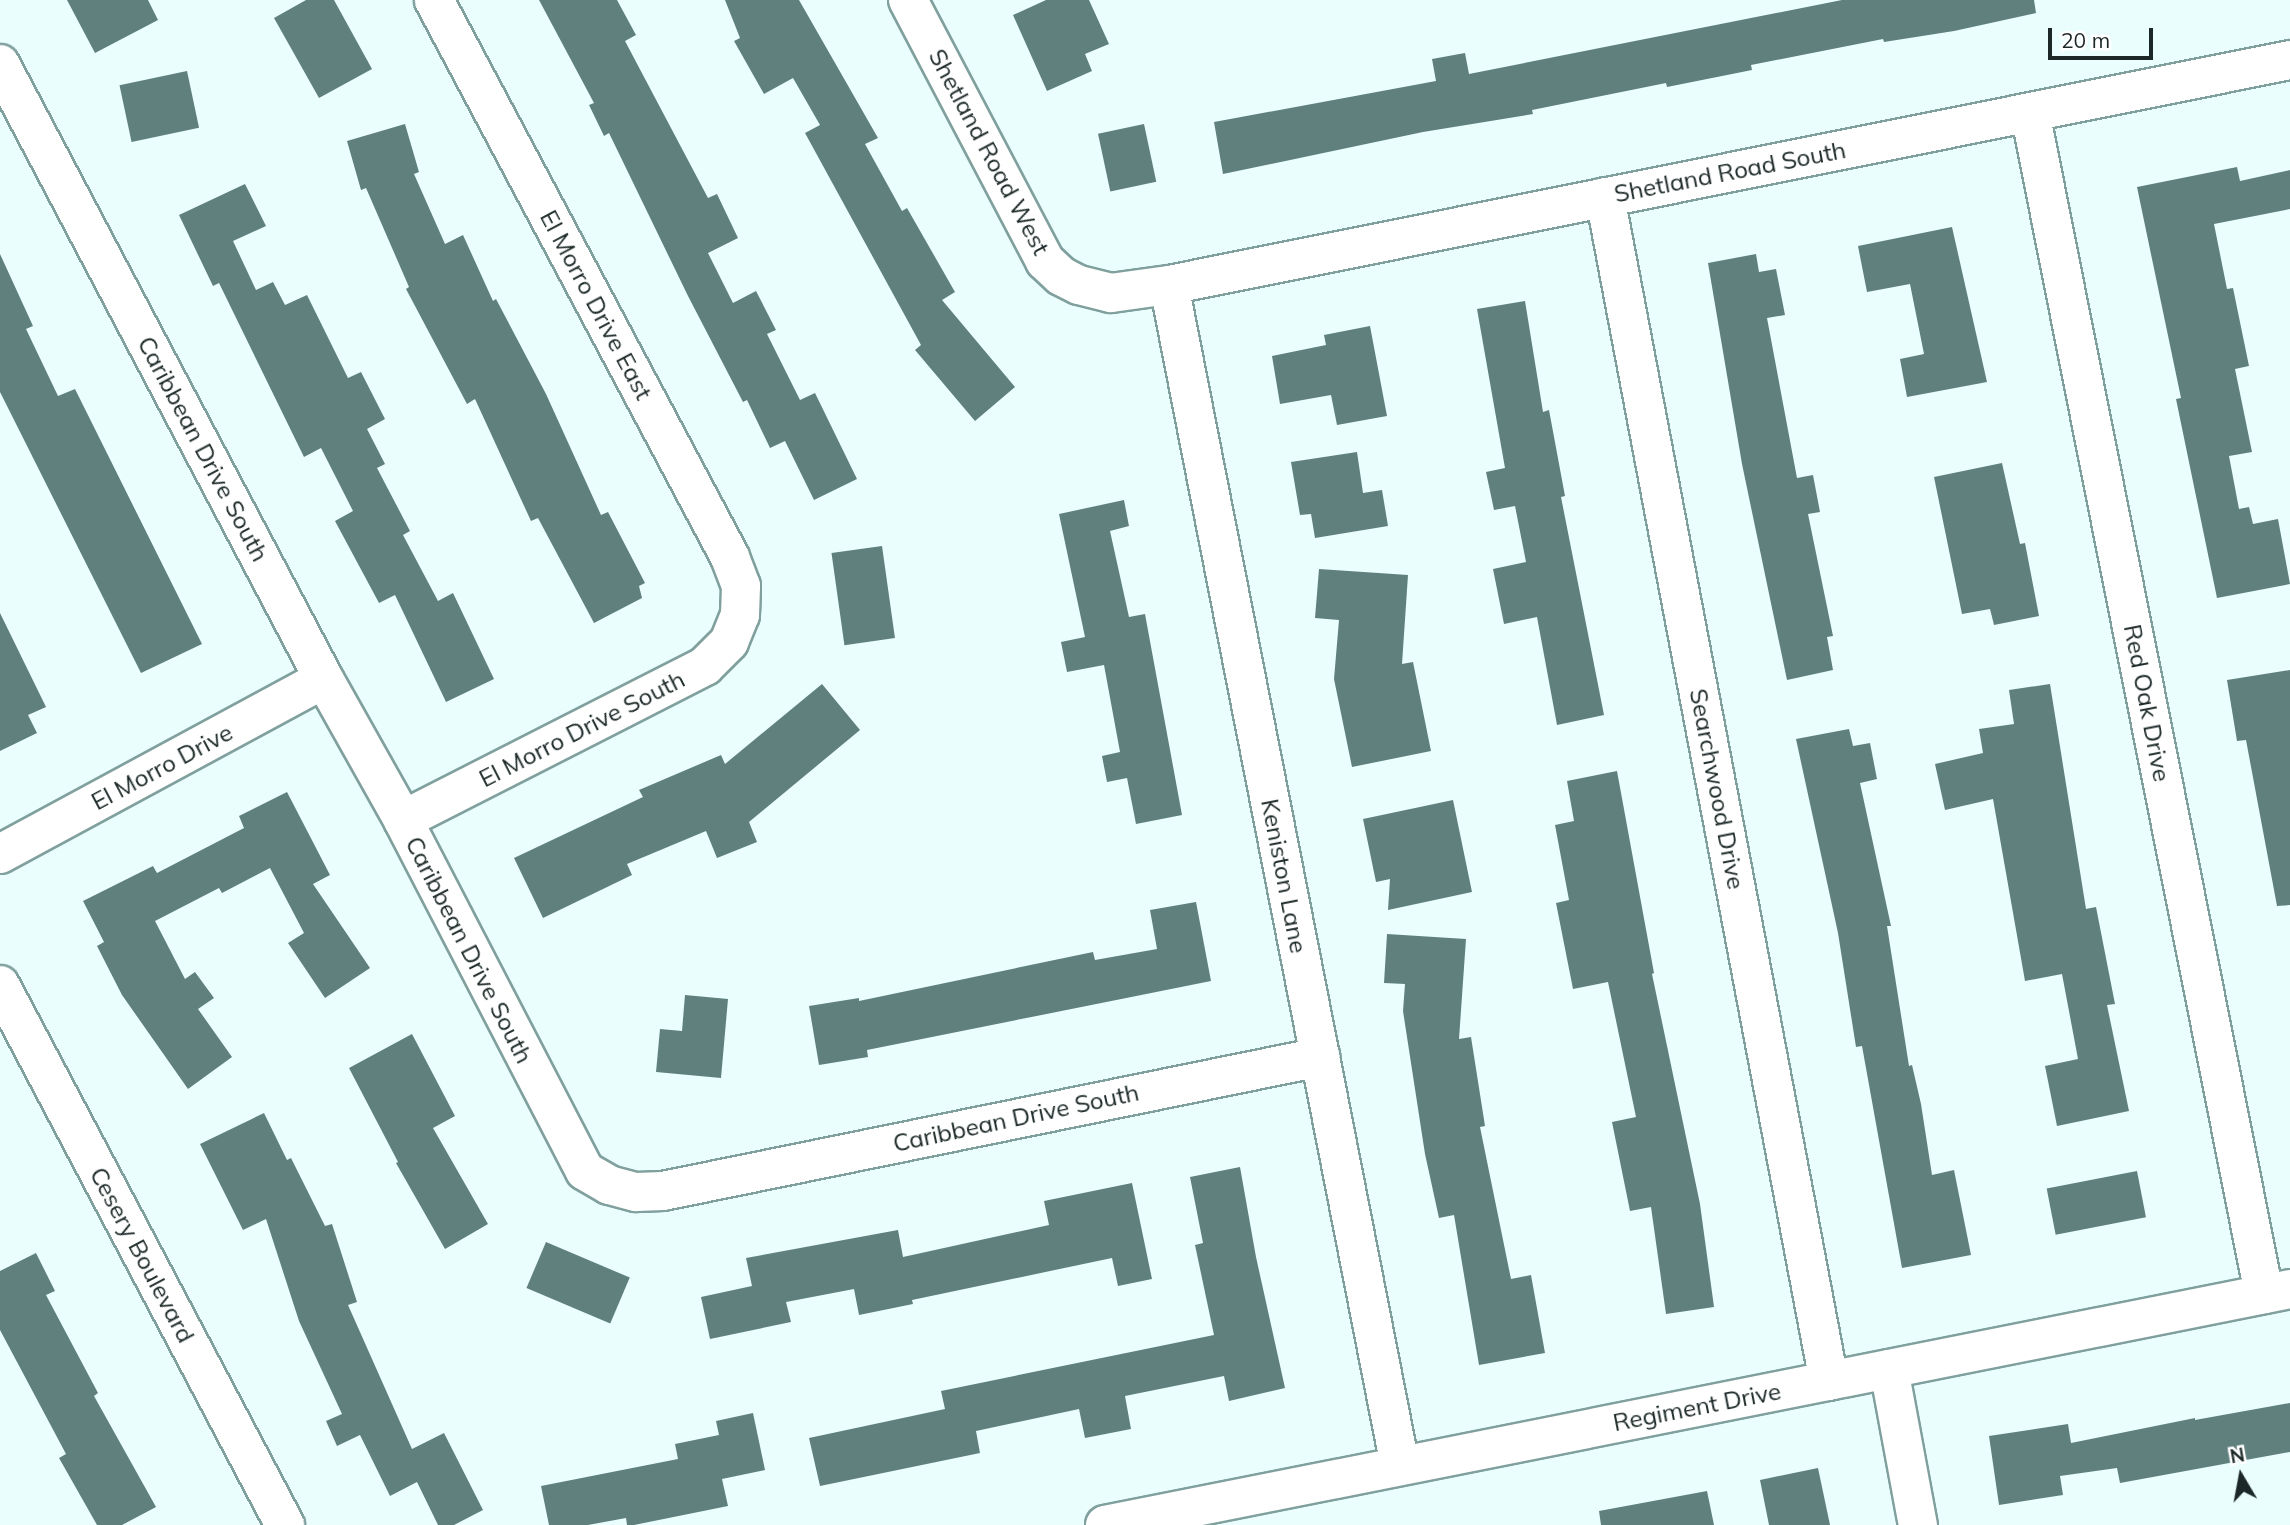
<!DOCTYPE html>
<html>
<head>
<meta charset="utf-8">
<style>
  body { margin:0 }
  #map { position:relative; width:2290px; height:1525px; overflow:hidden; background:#e9fefd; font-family:Mulish,sans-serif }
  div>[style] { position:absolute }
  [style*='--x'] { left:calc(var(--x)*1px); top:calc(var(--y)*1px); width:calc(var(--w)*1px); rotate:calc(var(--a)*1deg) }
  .building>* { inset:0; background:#60807e; transform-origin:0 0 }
  .roads { filter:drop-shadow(2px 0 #80a09e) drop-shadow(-2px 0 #80a09e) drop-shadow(0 2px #80a09e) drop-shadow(0 -2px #80a09e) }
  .minor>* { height:38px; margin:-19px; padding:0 19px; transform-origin:19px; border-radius:19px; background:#fff }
  .secondary>* { height:38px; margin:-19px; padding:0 19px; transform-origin:19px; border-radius:19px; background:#fff }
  span { translate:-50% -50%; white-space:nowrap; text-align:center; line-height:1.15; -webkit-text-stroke:6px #fff; paint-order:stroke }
  .street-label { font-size:24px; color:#1b2827 }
  .north { position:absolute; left:2206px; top:1441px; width:70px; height:70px; -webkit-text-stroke:5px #fff; paint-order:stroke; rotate:350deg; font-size:19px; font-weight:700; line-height:28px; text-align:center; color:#1b2827 }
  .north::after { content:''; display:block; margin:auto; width:24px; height:32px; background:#1b2827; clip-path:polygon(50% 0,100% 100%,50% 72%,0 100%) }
  .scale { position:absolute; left:2048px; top:28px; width:105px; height:32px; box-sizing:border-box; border:4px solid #1b2827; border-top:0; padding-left:9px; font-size:21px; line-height:24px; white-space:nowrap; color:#1b2827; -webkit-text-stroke:5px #fff; paint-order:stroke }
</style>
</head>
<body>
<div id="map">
  <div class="building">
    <div style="clip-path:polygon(67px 0,148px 0,158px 20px,95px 53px)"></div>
    <div style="clip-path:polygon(306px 0,334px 0,372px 69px,319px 98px,274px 18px)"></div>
    <div style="clip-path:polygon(539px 0,617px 0,636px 35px,625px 41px,708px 198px,717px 194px,738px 238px,708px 253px,733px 303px,756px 291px,776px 330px,767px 334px,800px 400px,815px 393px,857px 479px,814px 500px,785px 441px,770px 448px,747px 400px,743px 402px,688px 296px,609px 133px,604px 136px,589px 105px,594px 103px)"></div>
    <div style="clip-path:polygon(725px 0,799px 0,878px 138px,865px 144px,902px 211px,907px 208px,955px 292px,942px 300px,1015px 387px,975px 421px,915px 350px,921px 345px,805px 133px,820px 125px,793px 78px,764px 94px,734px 41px,740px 38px)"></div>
    <div style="clip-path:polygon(1046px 0,1089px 0,1109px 44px,1085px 54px,1092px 71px,1047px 91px,1013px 15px)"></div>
    <div style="clip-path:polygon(1842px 0,2034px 0,2036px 13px,1954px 31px,1884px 42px,1883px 39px,1751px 65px,1752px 70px,1667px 87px,1666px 83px,1532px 110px,1533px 114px,1423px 132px,1223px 174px,1214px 122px,1436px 81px,1432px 59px,1465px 53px,1469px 74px)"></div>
    <div style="left:187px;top:71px;width:58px;height:69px;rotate:78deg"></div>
    <div style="clip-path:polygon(405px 124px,419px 172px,414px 174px,445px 244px,463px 235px,493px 301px,496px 299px,546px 394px,601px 515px,608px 512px,645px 583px,639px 586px,642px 598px,594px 623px,538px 518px,531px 521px,475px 399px,467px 404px,406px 289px,409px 287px,366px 188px,361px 190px,347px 141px)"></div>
    <div style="left:1144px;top:124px;width:59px;height:47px;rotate:78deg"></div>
    <div style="clip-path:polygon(2237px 167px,2240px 181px,2290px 170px,2290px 209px,2214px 224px,2227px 289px,2233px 288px,2249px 366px,2235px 369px,2252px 452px,2229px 456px,2239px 509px,2249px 507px,2253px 524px,2278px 519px,2290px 584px,2217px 598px,2176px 399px,2181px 398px,2137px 187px)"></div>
    <div style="clip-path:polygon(245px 184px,266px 226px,233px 241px,256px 290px,273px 282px,285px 305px,307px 295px,348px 378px,361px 372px,385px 419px,367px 429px,385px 464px,377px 468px,410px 531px,403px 535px,438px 601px,453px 593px,494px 679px,446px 702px,395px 595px,379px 603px,335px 521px,353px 511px,321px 448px,304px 457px,219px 283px,213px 286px,179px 215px)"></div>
    <div style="clip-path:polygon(1952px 227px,1987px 382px,1907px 397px,1900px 359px,1924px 354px,1910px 284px,1867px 292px,1858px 246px)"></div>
    <div style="clip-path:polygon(0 254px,33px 326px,26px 329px,58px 396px,75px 389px,202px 644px,141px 673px,0 392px)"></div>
    <div style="clip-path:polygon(1756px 254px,1759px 272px,1776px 269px,1785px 315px,1767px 318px,1797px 478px,1813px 475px,1820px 512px,1808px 514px,1833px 636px,1827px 637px,1833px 670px,1787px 680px,1742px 464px,1708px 263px)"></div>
    <div style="clip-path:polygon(1525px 301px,1543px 412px,1549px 410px,1565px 496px,1561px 497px,1604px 715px,1557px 725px,1537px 617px,1504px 624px,1493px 569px,1526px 562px,1515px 506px,1494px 510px,1486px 472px,1505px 468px,1477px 309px)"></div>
    <div style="clip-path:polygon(1370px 326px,1387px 416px,1337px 425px,1331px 395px,1280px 404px,1272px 356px,1326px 345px,1324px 335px)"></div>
    <div style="clip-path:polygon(1357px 452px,1363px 493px,1382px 490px,1388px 526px,1315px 538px,1311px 514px,1300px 515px,1291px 462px)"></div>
    <div style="clip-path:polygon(2002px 463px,2020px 544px,2025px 543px,2039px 616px,1994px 625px,1990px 609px,1962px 614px,1934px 477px)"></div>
    <div style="clip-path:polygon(1124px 500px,1129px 526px,1110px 531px,1129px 617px,1145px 614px,1182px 815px,1136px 824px,1127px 778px,1107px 782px,1102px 756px,1120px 752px,1104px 665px,1067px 672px,1061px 642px,1085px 637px,1059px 514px)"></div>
    <div style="left:882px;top:546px;width:93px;height:51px;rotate:82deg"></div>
    <div style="clip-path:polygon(1319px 569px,1408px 575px,1402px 664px,1413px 662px,1431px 751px,1352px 767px,1334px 679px,1339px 620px,1315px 618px)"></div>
    <div style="clip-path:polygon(0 613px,46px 707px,28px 715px,37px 733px,0 751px)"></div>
    <div style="clip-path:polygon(2290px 670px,2290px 905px,2277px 906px,2246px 740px,2237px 741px,2227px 680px)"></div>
    <div style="clip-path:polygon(822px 684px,860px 730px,749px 822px,757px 842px,717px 858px,706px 831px,627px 864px,632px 875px,543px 918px,514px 858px,643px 797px,639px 790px,721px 755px,725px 764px)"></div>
    <div style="clip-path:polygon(2050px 684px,2086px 909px,2096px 907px,2115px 1004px,2107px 1005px,2129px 1111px,2057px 1126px,2045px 1066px,2078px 1059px,2062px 974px,2025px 981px,1993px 799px,1945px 810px,1935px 764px,1983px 753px,1979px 729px,2014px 724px,2009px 690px)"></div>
    <div style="clip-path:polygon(1849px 729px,1853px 746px,1870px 743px,1877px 779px,1860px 783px,1891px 926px,1887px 926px,1909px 1066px,1912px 1065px,1921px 1104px,1932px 1175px,1954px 1170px,1971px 1255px,1902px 1268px,1862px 1046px,1856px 1047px,1838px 933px,1796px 739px)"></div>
    <div style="clip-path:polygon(1617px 771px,1654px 973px,1652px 974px,1700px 1204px,1714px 1307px,1666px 1314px,1651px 1207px,1630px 1211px,1612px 1122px,1636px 1117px,1608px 982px,1573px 989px,1556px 903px,1569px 900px,1555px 825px,1574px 821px,1567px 781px)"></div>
    <div style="clip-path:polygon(287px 792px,330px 875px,313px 884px,370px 968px,325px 998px,288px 943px,304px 933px,270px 868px,222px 893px,219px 888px,155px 921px,185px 979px,195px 972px,214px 998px,198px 1009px,232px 1057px,188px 1089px,122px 995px,97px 946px,104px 942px,83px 901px,153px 866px,157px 873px,244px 828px,239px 816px)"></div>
    <div style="clip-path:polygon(1453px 800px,1472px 892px,1388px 910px,1390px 879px,1376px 882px,1363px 819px)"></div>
    <div style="clip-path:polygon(1196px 902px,1211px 981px,867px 1050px,868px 1057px,819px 1065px,809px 1006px,859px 998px,859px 1001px,1093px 952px,1095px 960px,1157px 949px,1150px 910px)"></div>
    <div style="clip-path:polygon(1387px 934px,1466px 939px,1459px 1039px,1471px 1037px,1485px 1126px,1480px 1127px,1511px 1279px,1531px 1275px,1545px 1353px,1479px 1365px,1454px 1215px,1439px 1218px,1425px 1154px,1403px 1011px,1405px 984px,1384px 983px)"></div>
    <div style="clip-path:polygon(685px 995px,728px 999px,721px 1078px,656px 1072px,660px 1029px,682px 1031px)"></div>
    <div style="clip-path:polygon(412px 1034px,455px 1116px,433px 1128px,488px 1224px,445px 1249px,396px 1163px,398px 1162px,349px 1068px)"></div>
    <div style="clip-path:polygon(264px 1113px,287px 1160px,291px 1158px,325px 1226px,332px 1224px,357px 1302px,348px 1305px,412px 1449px,444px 1433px,483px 1510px,454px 1525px,438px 1525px,417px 1482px,390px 1496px,360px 1435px,337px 1446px,326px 1421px,342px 1414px,299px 1321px,266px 1219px,243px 1230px,200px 1144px)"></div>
    <div style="clip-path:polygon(1240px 1167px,1256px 1257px,1285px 1388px,1229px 1401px,1224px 1376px,1125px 1396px,1131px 1429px,1085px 1438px,1079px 1409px,976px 1431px,980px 1453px,820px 1486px,809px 1438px,945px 1409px,941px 1391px,1214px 1335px,1195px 1245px,1203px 1243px,1190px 1177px)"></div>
    <div style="left:2137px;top:1171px;width:47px;height:92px;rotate:79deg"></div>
    <div style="clip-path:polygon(1132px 1183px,1152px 1279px,1118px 1286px,1112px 1258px,912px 1300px,913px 1304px,859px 1315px,854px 1289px,786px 1302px,791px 1322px,710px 1339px,701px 1297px,752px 1286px,746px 1258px,898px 1230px,903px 1257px,1049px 1225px,1044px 1201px)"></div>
    <div style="left:546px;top:1242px;width:91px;height:50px;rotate:23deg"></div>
    <div style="clip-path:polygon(36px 1253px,55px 1291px,46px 1295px,98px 1393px,94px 1396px,156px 1507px,122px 1525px,97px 1525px,59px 1458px,66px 1454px,0 1330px,0 1271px)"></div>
    <div style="clip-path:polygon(2290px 1403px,2290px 1452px,2120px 1483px,2117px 1468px,2060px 1476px,2063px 1495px,1999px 1505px,1989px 1436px,2068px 1424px,2071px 1443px,2195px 1418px,2195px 1420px)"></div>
    <div style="clip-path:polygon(753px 1413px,765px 1470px,722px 1479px,728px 1506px,634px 1525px,627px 1525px,626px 1518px,588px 1525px,549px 1525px,541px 1486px,678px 1459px,675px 1444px,719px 1435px,716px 1421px)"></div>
    <div style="clip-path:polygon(1818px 1468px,1830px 1525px,1769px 1525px,1760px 1480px)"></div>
    <div style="clip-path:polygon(1707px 1491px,1714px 1525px,1601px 1525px,1599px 1511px)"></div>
  </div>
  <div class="roads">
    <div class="minor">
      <div style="--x:908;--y:0;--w:295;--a:62.3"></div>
      <div style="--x:1045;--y:261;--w:22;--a:43"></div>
      <div style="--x:1061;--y:276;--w:20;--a:27"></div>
      <div style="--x:1079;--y:285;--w:33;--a:14"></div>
      <div style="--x:1111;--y:293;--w:59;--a:-7.9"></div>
      <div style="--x:1169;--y:285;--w:1143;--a:-11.35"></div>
      <div style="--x:0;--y:64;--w:695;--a:62.22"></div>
      <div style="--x:324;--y:679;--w:162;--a:60.7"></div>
      <div style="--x:403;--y:820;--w:395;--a:62.6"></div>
      <div style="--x:585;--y:1171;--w:28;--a:30"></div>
      <div style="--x:609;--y:1185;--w:28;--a:15"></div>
      <div style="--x:636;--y:1192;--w:27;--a:-2"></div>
      <div style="--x:663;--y:1191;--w:671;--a:-11.53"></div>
      <div style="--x:2030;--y:112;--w:1205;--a:78.8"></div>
      <div style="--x:1605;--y:197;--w:1205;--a:79.29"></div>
      <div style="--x:1169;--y:285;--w:1203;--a:78.93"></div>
      <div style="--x:403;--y:820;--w:339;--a:-27"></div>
      <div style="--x:705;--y:666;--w:34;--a:-45"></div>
      <div style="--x:729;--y:642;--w:29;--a:-68"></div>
      <div style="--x:740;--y:615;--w:29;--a:-88"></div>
      <div style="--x:741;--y:586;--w:31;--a:-111"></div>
      <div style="--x:730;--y:557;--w:631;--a:-117.99"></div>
      <div style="--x:0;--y:854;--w:368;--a:-28.4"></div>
      <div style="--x:1889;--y:1369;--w:159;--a:79.5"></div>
      <div style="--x:1105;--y:1525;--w:1208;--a:-11.26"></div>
    </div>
    <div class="secondary">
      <div style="--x:0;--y:985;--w:611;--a:62.18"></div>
    </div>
  </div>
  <div class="street-label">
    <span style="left:989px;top:152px;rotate:62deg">Shetland Road West</span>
    <span style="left:1730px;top:172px;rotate:-11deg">Shetland Road South</span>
    <span style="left:596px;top:305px;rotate:62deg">El Morro Drive East</span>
    <span style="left:203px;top:449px;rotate:62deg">Caribbean Drive South</span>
    <span style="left:2147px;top:703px;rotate:79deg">Red Oak Drive</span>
    <span style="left:582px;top:729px;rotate:-27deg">El Morro Drive South</span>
    <span style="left:162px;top:767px;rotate:-28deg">El Morro Drive</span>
    <span style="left:1717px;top:789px;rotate:79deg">Searchwood Drive</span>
    <span style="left:1284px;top:876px;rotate:79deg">Keniston Lane</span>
    <span style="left:469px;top:950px;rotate:63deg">Caribbean Drive South</span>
    <span style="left:1016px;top:1118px;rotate:-12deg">Caribbean Drive South</span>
    <span style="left:142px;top:1255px;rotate:62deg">Cesery Boulevard</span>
    <span style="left:1697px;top:1407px;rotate:-11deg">Regiment Drive</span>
  </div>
  <div class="north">N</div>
  <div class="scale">20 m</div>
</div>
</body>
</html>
